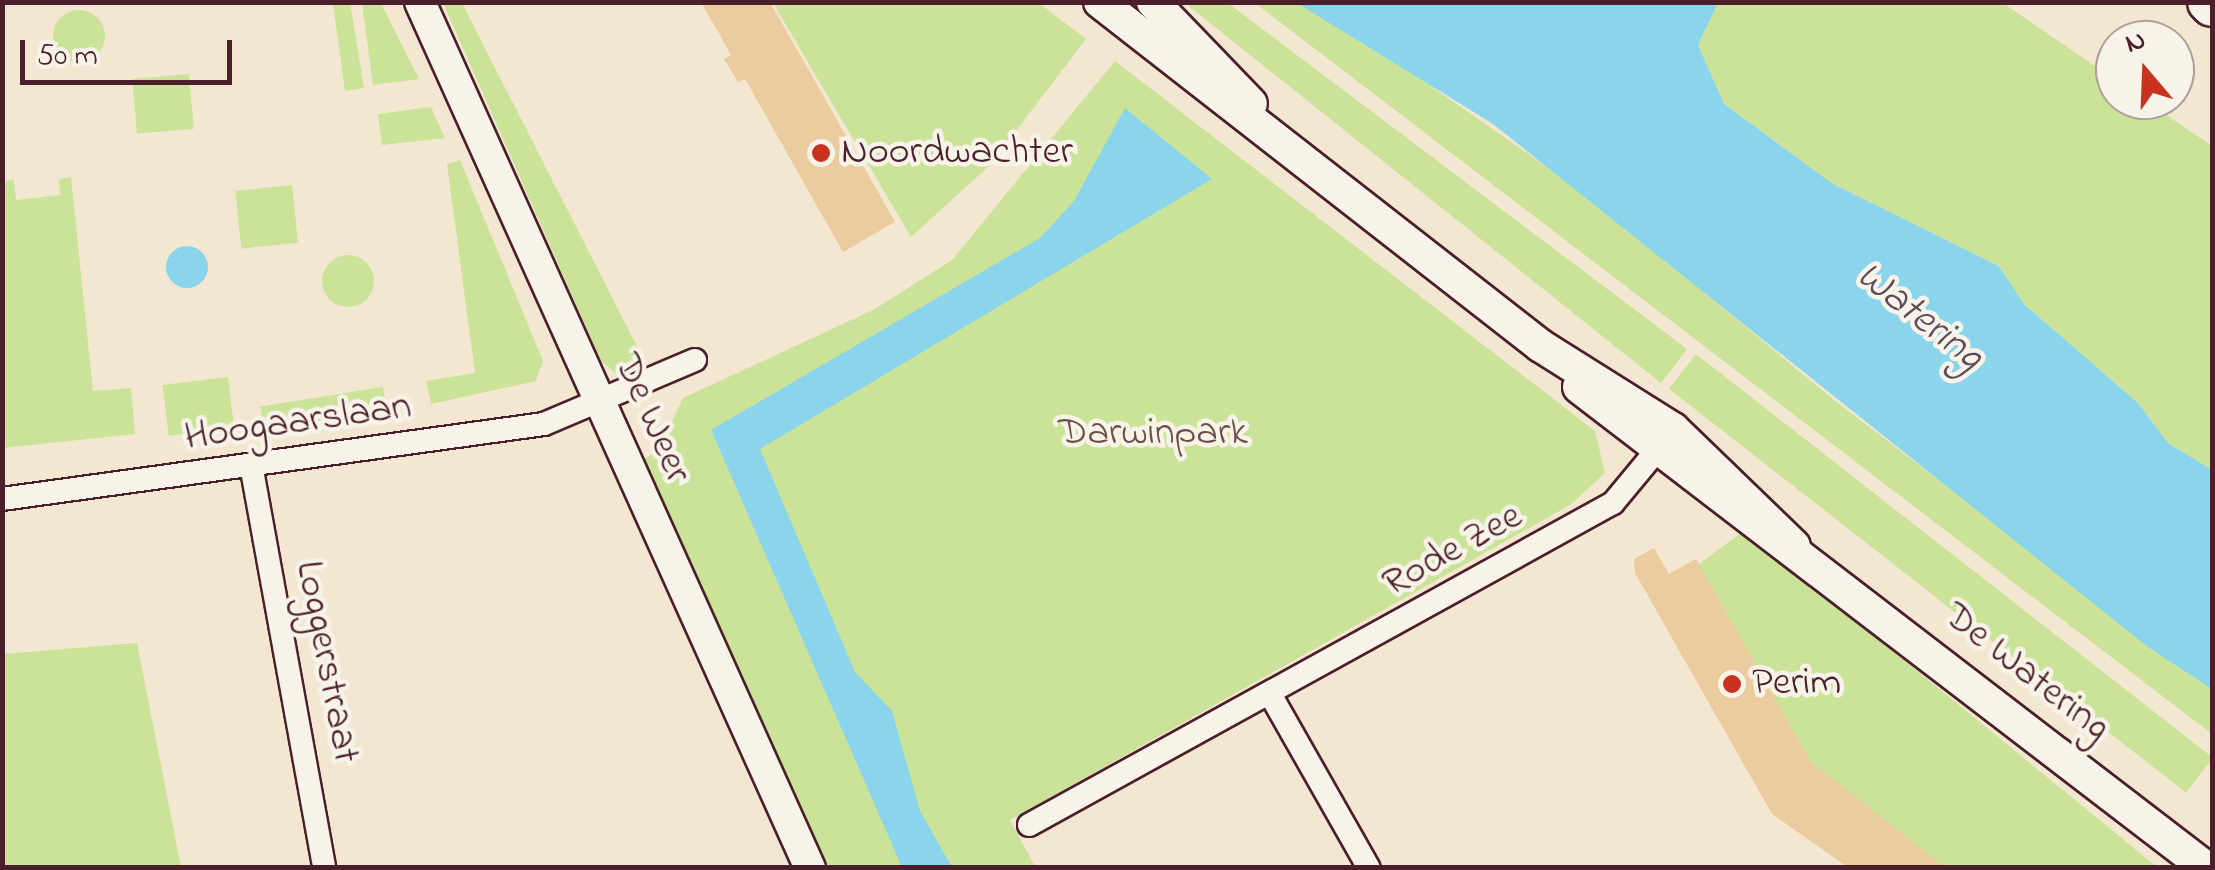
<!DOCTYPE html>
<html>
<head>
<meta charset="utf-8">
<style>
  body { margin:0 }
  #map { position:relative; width:2215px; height:870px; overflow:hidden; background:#f3e7d2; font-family:"Indie Flower",sans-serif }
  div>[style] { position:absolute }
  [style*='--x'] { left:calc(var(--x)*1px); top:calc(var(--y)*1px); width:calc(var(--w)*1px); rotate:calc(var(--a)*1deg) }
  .green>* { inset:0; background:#cae399; transform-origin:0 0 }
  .round { border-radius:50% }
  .water>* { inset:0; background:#8bd5ec }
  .building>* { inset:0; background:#ebcc9e }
  .roads { filter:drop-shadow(2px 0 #4a1f2b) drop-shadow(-2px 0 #4a1f2b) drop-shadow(0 2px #4a1f2b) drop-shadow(0 -2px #4a1f2b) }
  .minor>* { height:22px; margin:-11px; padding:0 11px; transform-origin:11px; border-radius:11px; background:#f7f3e8 }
  .tertiary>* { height:30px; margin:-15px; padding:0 15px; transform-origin:15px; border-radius:15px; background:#f7f3e8 }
  .secondary>* { height:32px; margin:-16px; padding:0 16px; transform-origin:16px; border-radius:16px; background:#f7f3e8 }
  .motorway>* { height:42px; margin:-21px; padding:0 21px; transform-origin:21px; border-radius:21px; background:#f7f3e8 }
  .dots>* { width:28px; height:28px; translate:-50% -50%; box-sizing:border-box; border:5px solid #f7f3e8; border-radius:50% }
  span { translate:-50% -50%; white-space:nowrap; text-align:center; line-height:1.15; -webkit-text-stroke:9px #f7f3e8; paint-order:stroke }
  .poi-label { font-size:40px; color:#4a1f2b }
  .left { translate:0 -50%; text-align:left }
  .street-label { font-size:40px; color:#4a1f2b }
  .park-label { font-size:40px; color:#6a5046 }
  .water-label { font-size:42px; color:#5a4c5b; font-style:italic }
  .frame { position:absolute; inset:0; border:5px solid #4a1f2b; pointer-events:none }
  .north { position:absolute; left:2095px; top:20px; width:100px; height:100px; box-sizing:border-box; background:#f7f3e8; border:2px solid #b29e9c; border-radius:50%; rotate:341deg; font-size:28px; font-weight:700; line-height:40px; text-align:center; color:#4a1f2b }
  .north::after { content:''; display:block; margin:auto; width:35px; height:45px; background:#c8321e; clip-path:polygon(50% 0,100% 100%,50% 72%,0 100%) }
  .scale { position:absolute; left:20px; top:40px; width:212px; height:45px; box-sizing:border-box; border:5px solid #4a1f2b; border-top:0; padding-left:12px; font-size:30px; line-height:35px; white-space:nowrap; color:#4a1f2b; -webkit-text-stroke:8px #f7f3e8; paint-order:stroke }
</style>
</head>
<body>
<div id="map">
  <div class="green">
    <div style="clip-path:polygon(333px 3px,350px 3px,364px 88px,345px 91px)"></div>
    <div style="clip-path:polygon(362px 3px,381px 3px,419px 79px,373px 85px)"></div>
    <div style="clip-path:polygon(443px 3px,462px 3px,649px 370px,626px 382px,601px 361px)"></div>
    <div style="clip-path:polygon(773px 3px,1039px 3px,1086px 39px,989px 166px,911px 237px)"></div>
    <div style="clip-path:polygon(1185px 3px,1228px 3px,1687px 349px,1661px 383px)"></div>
    <div style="clip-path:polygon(1255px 3px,1297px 3px,1343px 25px,1579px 189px,1834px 400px,2212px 689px,2212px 734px)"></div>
    <div style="clip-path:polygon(1718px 3px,2003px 3px,2115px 80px,2115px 100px,2144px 100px,2212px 146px,2212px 470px,2168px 443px,2138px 403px,2024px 304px,1999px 266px,1833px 184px,1724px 104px,1698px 45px)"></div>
    <div class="round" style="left:53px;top:10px;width:52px;height:52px"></div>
    <div style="clip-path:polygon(1115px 61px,1595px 431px,1605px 473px,1570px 505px,1010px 820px,1036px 868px,818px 867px,643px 459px,658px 451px,683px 398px,875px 309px,952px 260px)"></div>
    <div style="left:189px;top:74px;width:55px;height:57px;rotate:85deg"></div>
    <div style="clip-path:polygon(431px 107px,445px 138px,382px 145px,378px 114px)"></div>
    <div style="clip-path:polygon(460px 160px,543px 361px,536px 381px,431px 404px,426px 381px,475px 373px,447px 164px)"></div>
    <div style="clip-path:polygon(71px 177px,93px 391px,131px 388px,135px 434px,3px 448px,3px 181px,14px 180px,16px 200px,60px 195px,59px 179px)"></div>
    <div style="left:292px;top:185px;width:58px;height:57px;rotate:84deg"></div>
    <div class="round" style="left:322px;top:255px;width:52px;height:52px"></div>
    <div style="left:1696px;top:354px;width:656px;height:44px;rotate:38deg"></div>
    <div style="left:228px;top:377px;width:51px;height:66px;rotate:83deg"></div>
    <div style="left:383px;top:387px;width:24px;height:124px;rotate:81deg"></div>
    <div style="clip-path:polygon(1745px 530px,2157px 867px,1934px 867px,1794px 757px,1688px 572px)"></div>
    <div style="clip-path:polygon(137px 643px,181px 867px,3px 867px,3px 654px)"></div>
  </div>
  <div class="water">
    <div style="clip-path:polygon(1297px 3px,1718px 3px,1698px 45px,1724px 104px,1833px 184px,1999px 266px,2024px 304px,2138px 403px,2168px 443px,2212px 470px,2212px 689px,2148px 647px,1493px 124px)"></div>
    <div style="clip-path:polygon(1125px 108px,1212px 179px,760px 449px,855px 672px,892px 711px,920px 811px,952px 867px,902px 867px,711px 430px,1040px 238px,1074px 201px)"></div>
    <div class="round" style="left:166px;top:246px;width:42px;height:42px"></div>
  </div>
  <div class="building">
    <div style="clip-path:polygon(701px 2px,770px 2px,895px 222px,843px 252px,745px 79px,738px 82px,724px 59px,731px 55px)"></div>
    <div style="clip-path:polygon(1654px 548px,1669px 574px,1696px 559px,1810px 761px,1946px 868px,1849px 868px,1772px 814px,1635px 573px,1634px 559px)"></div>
  </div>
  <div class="roads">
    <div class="minor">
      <div style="--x:252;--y:470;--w:404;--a:79.7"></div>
      <div style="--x:2;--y:499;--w:547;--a:-7.88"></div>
      <div style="--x:544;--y:424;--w:164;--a:-23"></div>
      <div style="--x:1270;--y:694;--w:200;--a:60.4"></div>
      <div style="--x:1029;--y:825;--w:667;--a:-28.87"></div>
      <div style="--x:1613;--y:503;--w:85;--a:-50.3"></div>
    </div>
    <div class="tertiary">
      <div style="--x:420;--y:2;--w:950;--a:65.76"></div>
    </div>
    <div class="secondary">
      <div style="--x:1100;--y:2;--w:559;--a:37.96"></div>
      <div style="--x:1541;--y:346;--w:156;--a:32.2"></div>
      <div style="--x:1673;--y:429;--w:168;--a:44"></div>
      <div style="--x:1153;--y:2;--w:141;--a:46.1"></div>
      <div style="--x:1579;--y:387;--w:790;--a:37.49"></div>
    </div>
    <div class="motorway">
      <div style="--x:2209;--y:2;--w:4;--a:45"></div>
    </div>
  </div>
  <div class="dots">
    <div style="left:821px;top:153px;background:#c8321e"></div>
    <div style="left:1732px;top:684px;background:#c8321e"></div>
  </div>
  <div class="poi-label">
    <span class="left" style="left:841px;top:153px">Noordwachter</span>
    <span class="left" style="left:1752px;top:684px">Perim</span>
  </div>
  <div class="street-label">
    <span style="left:651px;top:419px;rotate:66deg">De Weer</span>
    <span style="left:298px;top:423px;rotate:-8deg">Hoogaarslaan</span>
    <span style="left:1453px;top:551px;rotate:-29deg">Rode Zee</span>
    <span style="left:326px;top:662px;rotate:79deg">Loggerstraat</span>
    <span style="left:2026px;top:673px;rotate:38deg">De Watering</span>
  </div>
  <div class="park-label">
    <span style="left:1153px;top:434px">Darwinpark</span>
  </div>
  <div class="water-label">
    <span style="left:1919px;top:317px;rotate:38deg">Watering</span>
  </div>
  <div class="frame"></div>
  <div class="north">N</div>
  <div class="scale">50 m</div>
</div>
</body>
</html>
